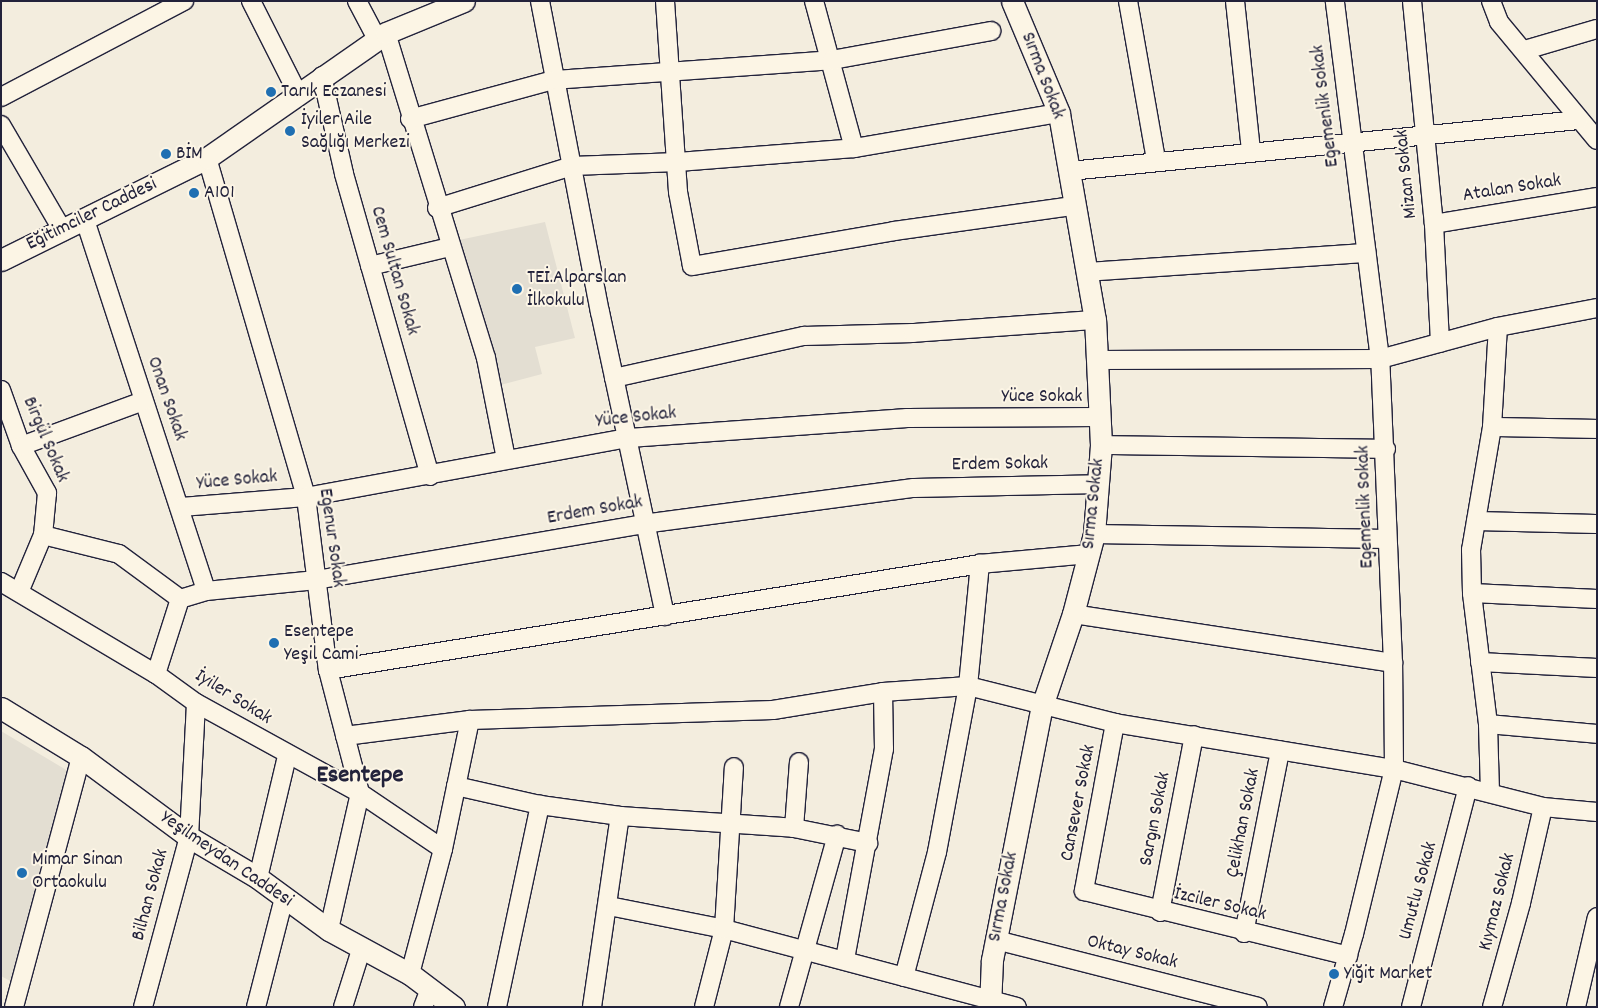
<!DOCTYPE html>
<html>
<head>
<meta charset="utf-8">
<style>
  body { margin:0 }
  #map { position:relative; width:1598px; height:1008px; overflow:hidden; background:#f3edde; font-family:Dekko,sans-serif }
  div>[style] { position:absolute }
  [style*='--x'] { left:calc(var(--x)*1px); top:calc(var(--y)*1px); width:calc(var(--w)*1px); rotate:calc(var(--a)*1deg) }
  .built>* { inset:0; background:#e3ded2 }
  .roads { filter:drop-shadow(1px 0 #22223b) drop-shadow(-1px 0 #22223b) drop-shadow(0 1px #22223b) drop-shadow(0 -1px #22223b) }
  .minor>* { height:18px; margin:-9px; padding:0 9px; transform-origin:9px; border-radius:9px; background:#fcf5e5 }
  .tertiary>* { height:21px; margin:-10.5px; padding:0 10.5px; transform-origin:10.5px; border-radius:10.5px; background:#fcf5e5 }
  .dots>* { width:14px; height:14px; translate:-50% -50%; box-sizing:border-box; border:2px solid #fcf5e5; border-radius:50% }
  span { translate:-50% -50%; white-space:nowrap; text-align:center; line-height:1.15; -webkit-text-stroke:4px #fcf5e5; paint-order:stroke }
  .street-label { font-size:20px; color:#22223b }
  .poi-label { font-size:20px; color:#22223b }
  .left { translate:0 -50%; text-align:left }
  .district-label { font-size:25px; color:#22223b; font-weight:700 }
  .frame { position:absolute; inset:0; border:2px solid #22223b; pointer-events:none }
</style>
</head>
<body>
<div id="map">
  <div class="built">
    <div style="clip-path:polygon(545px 222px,575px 338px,535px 347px,542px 374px,500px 385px,459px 240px)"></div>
    <div style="clip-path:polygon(1px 731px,68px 771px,14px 983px,1px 976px)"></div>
  </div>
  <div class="roads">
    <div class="minor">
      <div style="--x:251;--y:1;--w:102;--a:63.2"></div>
      <div style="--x:357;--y:1;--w:43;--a:62.2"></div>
      <div style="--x:540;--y:1;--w:317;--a:79.1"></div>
      <div style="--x:600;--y:312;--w:311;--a:77.9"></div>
      <div style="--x:665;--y:1;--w:191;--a:86.1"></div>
      <div style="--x:678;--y:192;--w:75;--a:79.3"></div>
      <div style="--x:692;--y:266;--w:205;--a:-9.8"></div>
      <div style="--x:894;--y:231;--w:181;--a:-8"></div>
      <div style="--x:814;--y:1;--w:152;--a:74.8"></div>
      <div style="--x:1128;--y:1;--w:161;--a:80"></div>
      <div style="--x:1235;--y:1;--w:151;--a:83.9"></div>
      <div style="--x:1412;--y:1;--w:224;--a:84.4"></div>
      <div style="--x:1434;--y:224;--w:119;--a:87.1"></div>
      <div style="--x:1491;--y:1;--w:22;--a:69"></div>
      <div style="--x:1499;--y:22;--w:153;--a:50.3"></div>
      <div style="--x:386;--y:33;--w:340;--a:72.9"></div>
      <div style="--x:486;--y:358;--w:103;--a:78.8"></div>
      <div style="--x:1525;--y:50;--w:75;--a:-16.3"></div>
      <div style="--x:322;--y:76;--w:100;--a:77.3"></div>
      <div style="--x:344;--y:174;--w:314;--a:74.1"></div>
      <div style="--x:1;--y:97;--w:207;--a:-27.7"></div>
      <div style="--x:410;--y:119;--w:149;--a:-15.2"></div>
      <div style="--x:554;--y:80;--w:279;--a:-4.1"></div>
      <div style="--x:832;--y:60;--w:162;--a:-10.3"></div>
      <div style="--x:1;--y:125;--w:123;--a:59.7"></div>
      <div style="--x:207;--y:158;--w:353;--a:73.7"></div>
      <div style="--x:306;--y:497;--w:174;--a:82.8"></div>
      <div style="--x:328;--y:670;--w:127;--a:75.4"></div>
      <div style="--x:360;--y:793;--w:140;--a:102.8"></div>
      <div style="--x:1070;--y:171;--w:511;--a:-5.73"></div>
      <div style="--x:437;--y:208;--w:141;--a:-17.3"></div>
      <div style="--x:572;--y:166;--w:106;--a:-2.2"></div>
      <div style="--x:678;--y:162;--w:177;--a:-4.5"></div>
      <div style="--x:854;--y:148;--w:208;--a:-9.7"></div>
      <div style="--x:85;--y:220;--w:390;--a:71.9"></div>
      <div style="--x:1434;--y:224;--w:165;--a:-9.4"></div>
      <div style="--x:370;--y:266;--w:82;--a:-13.4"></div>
      <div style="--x:1086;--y:272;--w:281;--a:-3.9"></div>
      <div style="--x:1098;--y:360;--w:282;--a:-0.2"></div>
      <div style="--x:1380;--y:359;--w:122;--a:-15.2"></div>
      <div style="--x:1498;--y:327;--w:101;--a:-10.9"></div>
      <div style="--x:614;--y:378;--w:195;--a:-12.5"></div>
      <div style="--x:804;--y:336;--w:109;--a:-1.6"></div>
      <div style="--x:913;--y:333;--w:182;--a:-4.1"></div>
      <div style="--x:1;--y:390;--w:59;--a:70.3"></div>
      <div style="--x:21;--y:446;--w:54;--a:61"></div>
      <div style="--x:47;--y:493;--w:42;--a:95.4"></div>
      <div style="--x:43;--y:535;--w:62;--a:112.8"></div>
      <div style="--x:1492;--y:427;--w:105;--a:1.1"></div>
      <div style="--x:1101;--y:445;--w:285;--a:0.8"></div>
      <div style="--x:21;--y:446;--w:130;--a:-20.2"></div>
      <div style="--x:181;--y:507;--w:125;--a:-4.6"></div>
      <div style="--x:306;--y:497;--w:328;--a:-10.4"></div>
      <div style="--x:629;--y:438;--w:279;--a:-4.1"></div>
      <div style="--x:907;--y:418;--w:193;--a:-0.3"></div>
      <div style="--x:1476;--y:521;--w:121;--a:1.4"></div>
      <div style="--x:1094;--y:534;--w:293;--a:1"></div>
      <div style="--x:43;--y:535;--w:78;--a:14"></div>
      <div style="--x:119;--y:554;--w:76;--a:36.4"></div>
      <div style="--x:1;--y:582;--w:180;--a:30.7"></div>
      <div style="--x:156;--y:674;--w:49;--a:35.9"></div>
      <div style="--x:196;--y:703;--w:187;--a:28.8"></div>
      <div style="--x:360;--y:793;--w:100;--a:34"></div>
      <div style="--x:1472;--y:593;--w:125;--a:2.7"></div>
      <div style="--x:1073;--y:614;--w:324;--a:8.7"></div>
      <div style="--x:1480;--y:662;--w:117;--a:2.9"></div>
      <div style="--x:328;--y:670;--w:661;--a:-9.23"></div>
      <div style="--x:980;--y:564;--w:109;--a:-5.2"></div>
      <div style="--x:156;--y:674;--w:79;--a:-72.3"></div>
      <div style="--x:180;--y:599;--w:27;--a:-17"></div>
      <div style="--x:206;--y:591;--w:111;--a:-5.7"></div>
      <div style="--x:316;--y:580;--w:332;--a:-9.7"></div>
      <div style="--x:643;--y:524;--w:273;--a:-7.6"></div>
      <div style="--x:914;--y:488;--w:185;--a:-1.2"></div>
      <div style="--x:1115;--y:723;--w:171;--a:100.5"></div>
      <div style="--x:1084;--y:891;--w:272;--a:13.8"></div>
      <div style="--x:1488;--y:724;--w:109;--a:5.2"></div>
      <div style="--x:345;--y:736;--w:126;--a:-7.3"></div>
      <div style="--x:470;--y:720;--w:303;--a:-1.9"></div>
      <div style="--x:773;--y:710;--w:111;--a:-9.3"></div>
      <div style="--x:883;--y:692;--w:85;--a:-4"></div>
      <div style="--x:968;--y:686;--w:152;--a:14.1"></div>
      <div style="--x:1115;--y:723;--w:283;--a:9.4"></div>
      <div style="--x:1394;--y:769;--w:154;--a:14.3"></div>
      <div style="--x:1543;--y:807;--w:54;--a:5.3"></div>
      <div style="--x:456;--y:786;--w:86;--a:12.7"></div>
      <div style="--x:540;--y:805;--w:81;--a:7.8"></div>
      <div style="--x:620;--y:816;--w:174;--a:3.9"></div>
      <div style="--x:794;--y:828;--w:76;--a:11.5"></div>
      <div style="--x:1490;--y:792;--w:68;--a:-91.7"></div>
      <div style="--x:1488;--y:724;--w:132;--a:-97"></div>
      <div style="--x:1472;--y:593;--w:43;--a:-91.3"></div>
      <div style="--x:1471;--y:550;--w:125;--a:-80.3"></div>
      <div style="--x:1492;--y:427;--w:100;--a:-86.6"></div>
      <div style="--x:794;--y:828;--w:66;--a:-85.7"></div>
      <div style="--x:258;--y:878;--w:125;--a:-76.6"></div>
      <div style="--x:609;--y:906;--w:117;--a:11.3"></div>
      <div style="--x:724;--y:929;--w:303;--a:14.9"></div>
      <div style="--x:1160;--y:912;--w:180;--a:-79.1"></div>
      <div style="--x:1244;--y:933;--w:186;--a:-78.8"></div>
      <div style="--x:996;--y:940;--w:270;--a:14.3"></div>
      <div style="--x:845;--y:959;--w:214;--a:-79.5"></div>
      <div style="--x:884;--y:749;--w:57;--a:-91"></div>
      <div style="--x:410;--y:974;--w:129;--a:-75.2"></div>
      <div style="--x:443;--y:849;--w:132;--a:-78.2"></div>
      <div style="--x:904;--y:977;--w:129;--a:-75.2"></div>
      <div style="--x:937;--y:852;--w:169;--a:-79.4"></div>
      <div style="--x:968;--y:686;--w:123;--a:-84.4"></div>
      <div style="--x:14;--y:1007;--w:259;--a:-75"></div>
      <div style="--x:143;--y:1007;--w:176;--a:-74.9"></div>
      <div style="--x:189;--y:837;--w:134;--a:-87"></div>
      <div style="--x:256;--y:1007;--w:113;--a:-75.6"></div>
      <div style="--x:343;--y:1007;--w:60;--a:-72.5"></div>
      <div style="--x:423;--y:1007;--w:17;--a:-69"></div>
      <div style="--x:497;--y:1007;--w:207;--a:-78"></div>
      <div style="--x:592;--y:1007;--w:193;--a:-81.7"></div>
      <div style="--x:704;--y:1007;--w:81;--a:-75.6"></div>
      <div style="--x:724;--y:929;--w:162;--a:-86.5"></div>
      <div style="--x:789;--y:1007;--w:179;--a:-74.4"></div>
      <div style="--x:1333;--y:1007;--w:76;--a:-74"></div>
      <div style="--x:1354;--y:934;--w:170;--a:-76.4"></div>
      <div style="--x:1394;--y:769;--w:106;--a:-90.5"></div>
      <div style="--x:1393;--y:663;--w:304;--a:-92.4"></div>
      <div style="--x:1380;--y:359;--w:361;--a:-97.2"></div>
      <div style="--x:1411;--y:1007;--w:228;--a:-75.5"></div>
      <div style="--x:1492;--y:1007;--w:108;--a:-74.4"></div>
      <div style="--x:1521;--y:903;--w:98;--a:-77.1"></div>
      <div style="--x:1576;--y:1007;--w:92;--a:-76.9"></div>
    </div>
    <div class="tertiary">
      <div style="--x:1;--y:260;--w:230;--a:-26.3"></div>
      <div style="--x:207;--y:158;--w:218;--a:-34.9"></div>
      <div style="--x:386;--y:33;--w:84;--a:-22.3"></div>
      <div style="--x:1;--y:708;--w:94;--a:31.5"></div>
      <div style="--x:81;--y:757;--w:134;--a:36.5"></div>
      <div style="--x:189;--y:837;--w:80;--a:30.7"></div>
      <div style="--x:258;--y:878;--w:88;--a:36.2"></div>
      <div style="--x:329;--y:930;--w:92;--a:28.5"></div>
      <div style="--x:410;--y:974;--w:55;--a:36.9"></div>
      <div style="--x:990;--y:1007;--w:47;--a:-87.6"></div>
      <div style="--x:992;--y:960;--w:259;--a:-78.9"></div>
      <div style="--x:1042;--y:706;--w:97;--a:-71.4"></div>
      <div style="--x:1073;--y:614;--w:83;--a:-75.3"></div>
      <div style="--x:1094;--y:534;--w:89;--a:-85.5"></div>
      <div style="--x:1101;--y:445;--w:125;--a:-92.7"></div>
      <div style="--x:1095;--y:320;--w:210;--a:-99.9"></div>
      <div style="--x:1059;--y:113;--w:121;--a:-112.8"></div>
    </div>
  </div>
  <div class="dots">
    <div style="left:271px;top:92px;background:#1f6fb2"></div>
    <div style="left:290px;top:131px;background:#1f6fb2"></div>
    <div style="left:166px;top:154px;background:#1f6fb2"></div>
    <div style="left:194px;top:193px;background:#1f6fb2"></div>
    <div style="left:517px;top:289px;background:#1f6fb2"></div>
    <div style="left:274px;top:643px;background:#1f6fb2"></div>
    <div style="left:22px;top:873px;background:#1f6fb2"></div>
    <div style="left:1334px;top:974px;background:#1f6fb2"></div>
  </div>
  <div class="street-label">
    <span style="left:1042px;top:76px;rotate:69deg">Sırma Sokak</span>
    <span style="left:1326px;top:106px;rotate:-97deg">Egemenlik Sokak</span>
    <span style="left:1407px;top:174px;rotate:-96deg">Mizan Sokak</span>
    <span style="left:1512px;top:189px;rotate:-9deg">Atalan Sokak</span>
    <span style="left:92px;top:215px;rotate:-26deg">Eğitimciler Caddesi</span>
    <span style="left:394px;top:271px;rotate:74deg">Cem Sultan Sokak</span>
    <span style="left:1042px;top:397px">Yüce Sokak</span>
    <span style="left:166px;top:399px;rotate:71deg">Onan Sokak</span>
    <span style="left:636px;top:418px;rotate:-6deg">Yüce Sokak</span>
    <span style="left:45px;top:440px;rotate:67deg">Birgül Sokak</span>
    <span style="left:1000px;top:465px;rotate:-1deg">Erdem Sokak</span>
    <span style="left:237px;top:481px;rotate:-5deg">Yüce Sokak</span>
    <span style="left:1094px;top:504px;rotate:-84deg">Sırma Sokak</span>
    <span style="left:1366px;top:507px;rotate:-92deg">Egemenlik Sokak</span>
    <span style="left:595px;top:511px;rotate:-10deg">Erdem Sokak</span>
    <span style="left:331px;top:538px;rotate:82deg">Egenur Sokak</span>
    <span style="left:233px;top:698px;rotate:32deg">İyiler Sokak</span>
    <span style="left:1079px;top:803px;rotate:-79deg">Cansever Sokak</span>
    <span style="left:1156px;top:819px;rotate:-79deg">Sargın Sokak</span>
    <span style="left:1244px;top:823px;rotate:-79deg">Çelikhan Sokak</span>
    <span style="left:226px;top:860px;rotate:34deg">Yeşilmeydan Caddesi</span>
    <span style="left:1419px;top:891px;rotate:-75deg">Umutlu Sokak</span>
    <span style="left:151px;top:895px;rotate:-75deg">Bilhan Sokak</span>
    <span style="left:1004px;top:897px;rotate:-79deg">Sırma Sokak</span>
    <span style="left:1498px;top:902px;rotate:-76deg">Kıymaz Sokak</span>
    <span style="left:1220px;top:905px;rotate:13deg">İzciler Sokak</span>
    <span style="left:1132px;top:953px;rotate:14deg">Oktay Sokak</span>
  </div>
  <div class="poi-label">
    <span class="left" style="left:281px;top:92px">Tarık Eczanesi</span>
    <span class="left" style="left:301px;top:132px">İyiler Aile<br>Sağlığı Merkezi</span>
    <span class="left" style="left:176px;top:154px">BİM</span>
    <span class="left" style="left:204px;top:193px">A101</span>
    <span class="left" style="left:527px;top:290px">TEİ.Alparslan<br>İlkokulu</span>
    <span class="left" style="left:284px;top:644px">Esentepe<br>Yeşil Cami</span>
    <span class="left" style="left:32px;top:872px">Mimar Sinan<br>Ortaokulu</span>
    <span class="left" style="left:1344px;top:974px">Yiğit Market</span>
  </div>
  <div class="district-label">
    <span style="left:360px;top:776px">Esentepe</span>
  </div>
  <div class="frame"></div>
</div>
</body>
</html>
